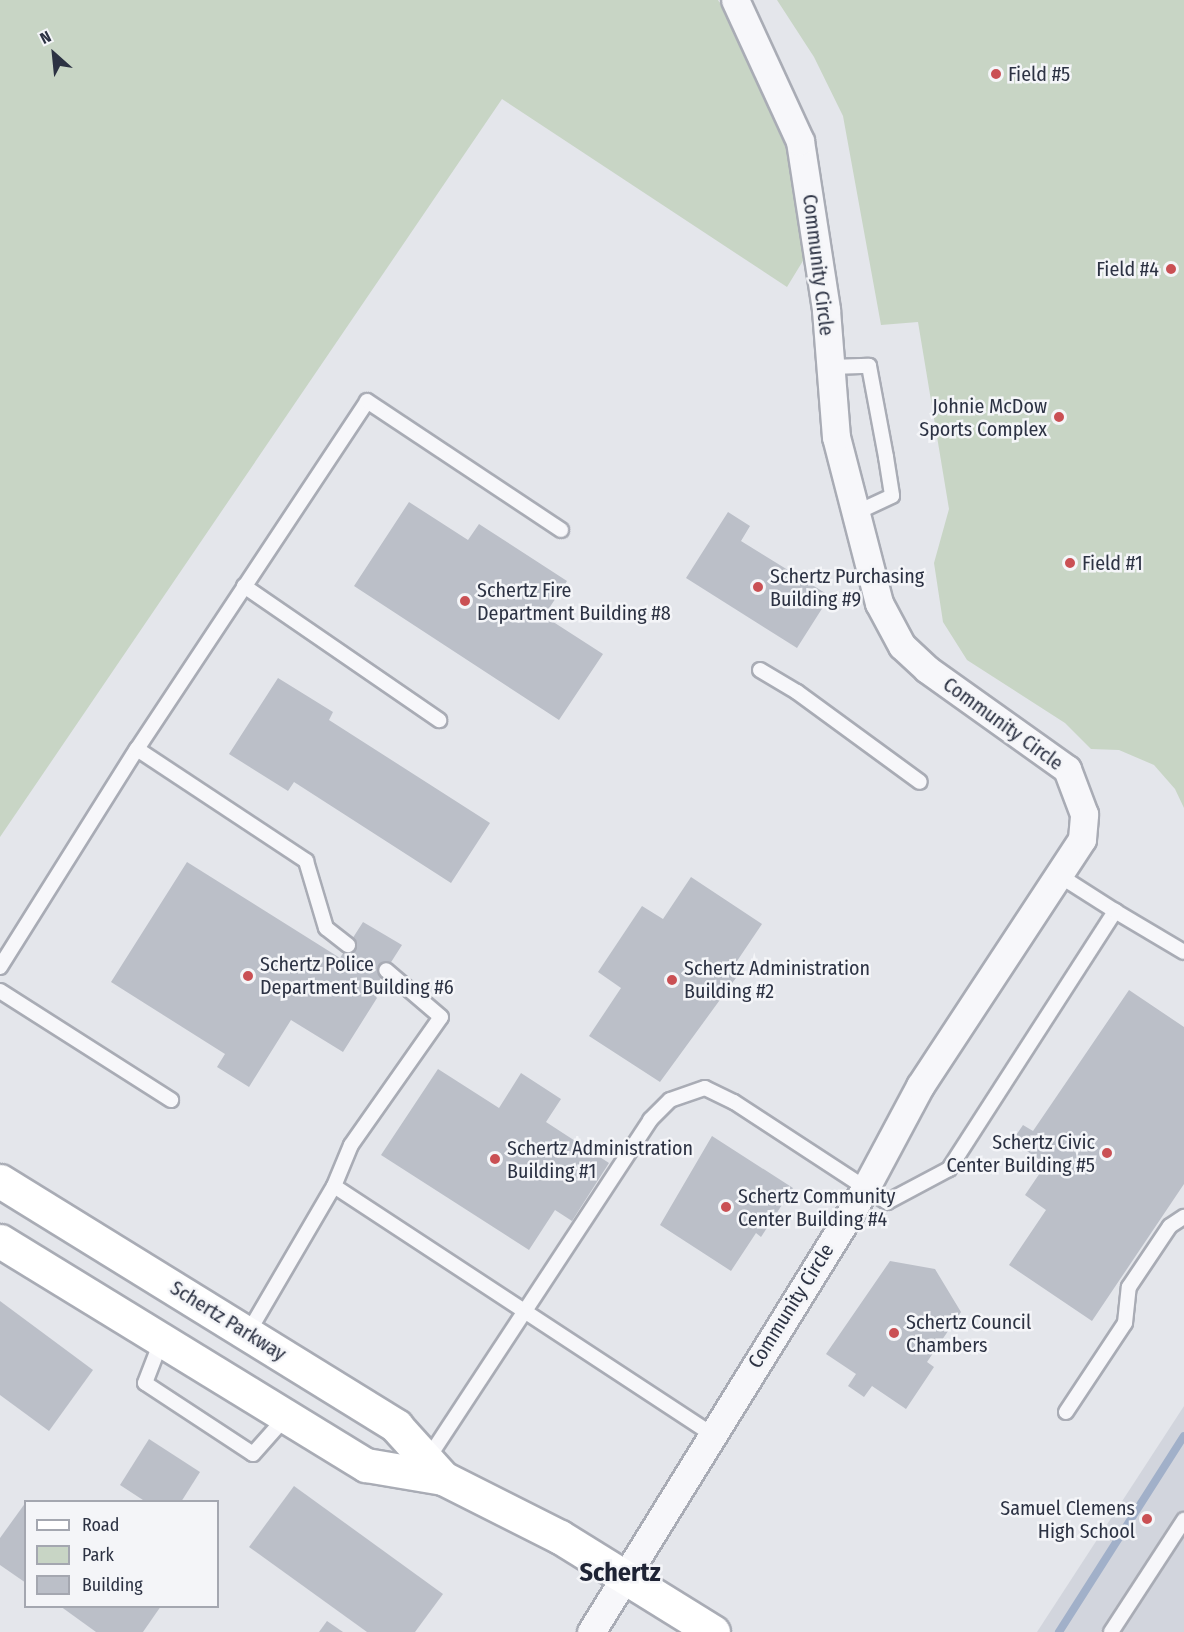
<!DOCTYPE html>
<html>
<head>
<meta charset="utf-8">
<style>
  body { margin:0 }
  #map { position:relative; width:1184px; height:1632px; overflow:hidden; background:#e4e6eb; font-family:"Fira Sans Condensed",sans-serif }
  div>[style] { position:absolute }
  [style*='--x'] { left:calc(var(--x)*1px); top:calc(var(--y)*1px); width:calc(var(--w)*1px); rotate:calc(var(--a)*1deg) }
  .built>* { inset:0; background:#d2d5dd }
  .green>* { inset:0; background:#c8d5c5 }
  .stream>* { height:8px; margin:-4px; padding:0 4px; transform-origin:4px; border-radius:4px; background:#a1b0c9 }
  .building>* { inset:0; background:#bbbfc8 }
  .roads { filter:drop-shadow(2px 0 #a9acb5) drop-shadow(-2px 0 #a9acb5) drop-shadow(0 2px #a9acb5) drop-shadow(0 -2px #a9acb5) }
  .service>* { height:14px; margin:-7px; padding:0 7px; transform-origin:7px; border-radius:7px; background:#f7f7fa }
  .minor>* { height:27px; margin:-13.5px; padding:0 13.5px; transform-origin:13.5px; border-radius:13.5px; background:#f7f7fa }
  .secondary>* { height:33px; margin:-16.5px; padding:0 16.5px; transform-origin:16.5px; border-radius:16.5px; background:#fff }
  .dots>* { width:16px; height:16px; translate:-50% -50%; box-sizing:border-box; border:3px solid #f4f5f8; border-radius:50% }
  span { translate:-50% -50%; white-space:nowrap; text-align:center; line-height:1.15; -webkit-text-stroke:5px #f4f5f8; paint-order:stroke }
  .poi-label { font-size:20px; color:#2c3243 }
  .left { translate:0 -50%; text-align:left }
  .right { translate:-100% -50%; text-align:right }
  .street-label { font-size:20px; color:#2c3243 }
  .district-label { font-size:26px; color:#1e2334; font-weight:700 }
  .legend { position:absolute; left:24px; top:1500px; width:195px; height:108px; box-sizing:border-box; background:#f4f5f8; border:2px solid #a4a7b0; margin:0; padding:8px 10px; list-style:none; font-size:18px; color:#2c3243 }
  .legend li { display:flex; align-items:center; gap:12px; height:30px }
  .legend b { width:30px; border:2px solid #a4a7b0 }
  .north { position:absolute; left:24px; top:24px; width:60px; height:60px; -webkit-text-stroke:4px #f4f5f8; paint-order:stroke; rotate:333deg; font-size:16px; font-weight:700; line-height:24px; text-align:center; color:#2c3243 }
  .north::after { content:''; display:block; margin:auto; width:21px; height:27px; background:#2c3243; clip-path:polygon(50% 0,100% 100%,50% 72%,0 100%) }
</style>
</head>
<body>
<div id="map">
  <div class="built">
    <div style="clip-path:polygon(1184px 1406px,1184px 1632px,1037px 1632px)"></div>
  </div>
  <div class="green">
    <div style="clip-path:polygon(0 0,718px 0,749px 50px,786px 129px,812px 246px,787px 287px,502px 99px,0 837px)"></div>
    <div style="clip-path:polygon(777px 0,1184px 0,1184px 808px,1175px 789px,1154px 765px,1119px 750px,1091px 749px,1065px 723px,967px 660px,943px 622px,934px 563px,949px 509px,918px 322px,881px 325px,843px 116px,814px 57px)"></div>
  </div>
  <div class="stream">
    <div style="--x:1059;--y:1632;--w:232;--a:-57.5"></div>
  </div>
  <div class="building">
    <div style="clip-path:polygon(409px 502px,468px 540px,479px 524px,567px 581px,544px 616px,603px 654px,559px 720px,354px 586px)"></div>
    <div style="clip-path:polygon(728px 512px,750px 526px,741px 541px,830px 596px,797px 648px,686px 578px)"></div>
    <div style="clip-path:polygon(278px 678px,333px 712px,329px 720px,490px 823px,451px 883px,294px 782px,288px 791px,229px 754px)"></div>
    <div style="clip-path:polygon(187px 862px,340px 958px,363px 922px,402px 945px,372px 992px,377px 998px,343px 1052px,291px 1020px,249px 1087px,217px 1067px,225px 1054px,111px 982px)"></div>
    <div style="clip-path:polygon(691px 877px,762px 924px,733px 967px,741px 971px,660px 1082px,589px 1036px,621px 988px,598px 972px,642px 906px,663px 919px)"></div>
    <div style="clip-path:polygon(1129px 990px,1184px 1027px,1184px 1184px,1092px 1321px,1009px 1265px,1046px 1210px,1025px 1195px,1046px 1164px,1012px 1141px,1023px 1125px,1033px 1131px)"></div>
    <div style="clip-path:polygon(438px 1069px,499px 1108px,521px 1073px,561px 1099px,546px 1122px,609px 1163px,572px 1221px,555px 1210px,529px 1250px,381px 1155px)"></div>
    <div style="clip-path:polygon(712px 1136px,793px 1188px,761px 1237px,756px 1233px,731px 1271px,660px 1225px)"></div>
    <div style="clip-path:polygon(890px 1261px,935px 1269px,961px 1312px,927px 1362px,934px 1367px,906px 1409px,872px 1386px,864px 1397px,848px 1386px,856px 1374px,826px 1354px)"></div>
    <div style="clip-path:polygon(0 1301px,93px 1370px,49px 1431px,0 1395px)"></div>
    <div style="clip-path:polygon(149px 1439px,200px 1472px,181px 1502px,146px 1502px,120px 1485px)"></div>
    <div style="clip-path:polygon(294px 1486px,443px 1594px,415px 1632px,367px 1632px,249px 1547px)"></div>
    <div style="clip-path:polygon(26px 1502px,26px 1583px,0 1565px,0 1538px)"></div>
    <div style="clip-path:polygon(60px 1606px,161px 1606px,143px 1632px,96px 1632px)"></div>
    <div style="clip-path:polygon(327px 1621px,343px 1632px,319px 1632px)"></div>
  </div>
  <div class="roads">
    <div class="service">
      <div style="--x:831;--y:367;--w:38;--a:-2"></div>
      <div style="--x:869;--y:366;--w:93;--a:79.4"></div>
      <div style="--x:886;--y:457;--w:39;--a:81"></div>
      <div style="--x:892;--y:496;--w:40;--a:155"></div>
      <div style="--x:244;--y:586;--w:237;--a:34.5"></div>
      <div style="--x:760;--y:670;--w:43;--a:30.7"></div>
      <div style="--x:797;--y:692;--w:152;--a:36.2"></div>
      <div style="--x:137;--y:749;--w:417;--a:-56.5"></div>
      <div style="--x:367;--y:401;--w:233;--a:33.6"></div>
      <div style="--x:1057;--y:874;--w:69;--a:32.5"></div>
      <div style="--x:0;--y:967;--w:257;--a:-57.9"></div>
      <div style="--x:137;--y:749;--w:203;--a:33.5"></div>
      <div style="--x:306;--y:861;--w:70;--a:73.4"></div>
      <div style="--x:326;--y:928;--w:28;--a:38"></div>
      <div style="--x:0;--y:991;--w:203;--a:32.5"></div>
      <div style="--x:334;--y:1186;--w:456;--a:33.3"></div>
      <div style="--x:248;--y:1333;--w:170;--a:-59.7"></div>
      <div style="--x:334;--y:1186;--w:44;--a:-67.5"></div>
      <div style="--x:351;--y:1145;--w:156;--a:-54.9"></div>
      <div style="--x:441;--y:1017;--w:72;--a:-139.5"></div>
      <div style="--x:162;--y:1339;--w:47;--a:111.1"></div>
      <div style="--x:145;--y:1383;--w:129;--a:33.3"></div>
      <div style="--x:253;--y:1454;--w:48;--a:-48.4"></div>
      <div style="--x:1066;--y:1412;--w:107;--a:-56.5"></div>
      <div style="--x:1125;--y:1323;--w:36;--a:-84"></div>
      <div style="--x:1129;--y:1287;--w:73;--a:-56.1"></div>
      <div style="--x:1170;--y:1226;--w:17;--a:-33"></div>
      <div style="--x:427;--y:1460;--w:407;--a:-56.7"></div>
      <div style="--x:650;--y:1120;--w:28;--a:-45"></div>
      <div style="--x:670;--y:1100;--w:37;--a:-19"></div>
      <div style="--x:705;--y:1088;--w:32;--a:26"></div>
      <div style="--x:734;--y:1102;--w:183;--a:33.2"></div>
      <div style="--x:887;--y:1202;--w:70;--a:-28"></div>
      <div style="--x:949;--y:1169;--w:307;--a:-57.2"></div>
      <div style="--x:1115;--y:911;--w:80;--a:30.7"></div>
      <div style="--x:1111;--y:1632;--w:134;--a:-56.9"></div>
    </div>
    <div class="minor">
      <div style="--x:591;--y:1632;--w:521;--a:-58.26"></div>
      <div style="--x:865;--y:1189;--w:117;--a:-61.9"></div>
      <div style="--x:920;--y:1086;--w:295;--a:-56.7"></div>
      <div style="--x:1082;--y:839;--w:25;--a:-85"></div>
      <div style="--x:1084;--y:814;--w:48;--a:-110.7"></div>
      <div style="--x:1067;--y:769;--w:172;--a:-144.5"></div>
      <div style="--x:927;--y:669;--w:34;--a:-137"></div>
      <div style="--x:902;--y:646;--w:49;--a:-118.1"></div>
      <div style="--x:879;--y:603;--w:171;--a:-104.5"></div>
      <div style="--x:836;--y:437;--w:128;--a:-94.5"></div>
      <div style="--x:826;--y:309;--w:170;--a:-98.8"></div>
      <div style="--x:800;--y:141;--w:155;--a:-114.7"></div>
    </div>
    <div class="secondary">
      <div style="--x:0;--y:1181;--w:466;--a:31.7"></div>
      <div style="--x:396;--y:1426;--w:70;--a:47.9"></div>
      <div style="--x:0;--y:1241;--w:429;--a:31.5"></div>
      <div style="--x:366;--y:1465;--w:78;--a:9.6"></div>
      <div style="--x:443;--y:1478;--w:131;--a:26.8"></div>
      <div style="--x:560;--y:1537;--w:180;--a:31.8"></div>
    </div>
  </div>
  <div class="dots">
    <div style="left:996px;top:74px;background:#ca5054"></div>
    <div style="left:1171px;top:269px;background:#ca5054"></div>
    <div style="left:1059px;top:417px;background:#ca5054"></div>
    <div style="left:1070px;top:563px;background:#ca5054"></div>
    <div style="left:758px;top:587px;background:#ca5054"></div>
    <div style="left:465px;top:601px;background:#ca5054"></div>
    <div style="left:248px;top:976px;background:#ca5054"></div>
    <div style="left:672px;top:980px;background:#ca5054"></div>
    <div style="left:1107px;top:1153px;background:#ca5054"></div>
    <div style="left:495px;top:1159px;background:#ca5054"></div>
    <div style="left:726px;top:1207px;background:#ca5054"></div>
    <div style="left:894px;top:1333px;background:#ca5054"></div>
    <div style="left:1147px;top:1519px;background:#ca5054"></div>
  </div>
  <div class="poi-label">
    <span class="left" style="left:1008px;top:74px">Field #5</span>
    <span class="right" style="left:1159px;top:269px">Field #4</span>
    <span class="right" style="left:1047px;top:418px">Johnie McDow<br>Sports Complex</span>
    <span class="left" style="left:1082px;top:563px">Field #1</span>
    <span class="left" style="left:770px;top:588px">Schertz Purchasing<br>Building #9</span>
    <span class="left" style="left:477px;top:602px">Schertz Fire<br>Department Building #8</span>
    <span class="left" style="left:260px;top:976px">Schertz Police<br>Department Building #6</span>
    <span class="left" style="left:684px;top:980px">Schertz Administration<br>Building #2</span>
    <span class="right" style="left:1095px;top:1154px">Schertz Civic<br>Center Building #5</span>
    <span class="left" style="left:507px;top:1160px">Schertz Administration<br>Building #1</span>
    <span class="left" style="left:738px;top:1208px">Schertz Community<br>Center Building #4</span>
    <span class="left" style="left:906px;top:1334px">Schertz Council<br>Chambers</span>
    <span class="right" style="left:1135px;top:1520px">Samuel Clemens<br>High School</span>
  </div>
  <div class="street-label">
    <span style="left:818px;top:265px;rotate:83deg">Community Circle</span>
    <span style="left:1003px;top:724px;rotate:36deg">Community Circle</span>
    <span style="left:791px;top:1306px;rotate:-58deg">Community Circle</span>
    <span style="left:228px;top:1321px;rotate:32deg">Schertz Parkway</span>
  </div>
  <div class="district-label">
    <span style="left:620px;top:1573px">Schertz</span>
  </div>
  <ul class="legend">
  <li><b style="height:8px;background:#fff"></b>Road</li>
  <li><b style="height:16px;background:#c8d5c5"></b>Park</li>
  <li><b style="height:16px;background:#bbbfc8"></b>Building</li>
  </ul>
  <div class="north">N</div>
</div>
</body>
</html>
